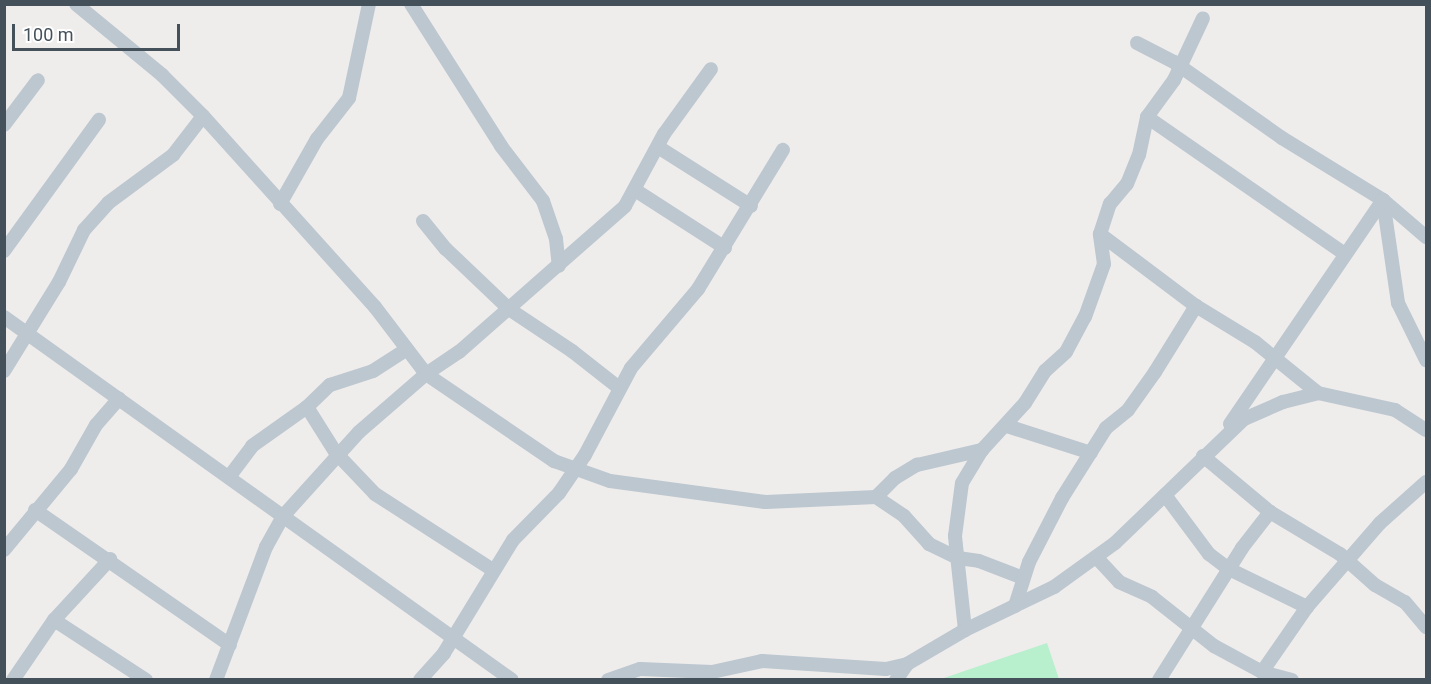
<!DOCTYPE html>
<html>
<head>
<meta charset="utf-8">
<style>
  body { margin:0 }
  #map { position:relative; width:1431px; height:684px; overflow:hidden; background:#efecec; font-family:Roboto,sans-serif }
  div>[style] { position:absolute }
  [style*='--x'] { left:calc(var(--x)*1px); top:calc(var(--y)*1px); width:calc(var(--w)*1px); rotate:calc(var(--a)*1deg) }
  .green>* { inset:0; background:#b8efcc }
  .minor>* { height:14px; margin:-7px; padding:0 7px; transform-origin:7px; border-radius:7px; background:#bcc7cf }
  span { translate:-50% -50%; white-space:nowrap; text-align:center; line-height:1.15; -webkit-text-stroke:4.5px #fff; paint-order:stroke }
  .frame { position:absolute; inset:0; border:6px solid #44505a; pointer-events:none }
  .scale { position:absolute; left:12px; top:24px; width:168px; height:27px; box-sizing:border-box; border:3px solid #44505a; border-top:0; padding-left:8px; font-size:18px; line-height:21px; white-space:nowrap; color:#44505a; -webkit-text-stroke:4px #fff; paint-order:stroke }
</style>
</head>
<body>
<div id="map">
  <div class="green">
    <div style="clip-path:polygon(1047px 643px,1059px 679px,941px 679px)"></div>
  </div>
  <div class="minor">
    <div style="--x:76;--y:4;--w:112;--a:39.5"></div>
    <div style="--x:162;--y:75;--w:58;--a:45"></div>
    <div style="--x:203;--y:116;--w:257;--a:48"></div>
    <div style="--x:375;--y:307;--w:84;--a:52.7"></div>
    <div style="--x:426;--y:374;--w:155;--a:34.2"></div>
    <div style="--x:554;--y:461;--w:59;--a:19.7"></div>
    <div style="--x:610;--y:481;--w:157;--a:7.7"></div>
    <div style="--x:766;--y:502;--w:110;--a:-2.6"></div>
    <div style="--x:876;--y:497;--w:34;--a:34"></div>
    <div style="--x:904;--y:516;--w:38;--a:48"></div>
    <div style="--x:929;--y:544;--w:32;--a:26"></div>
    <div style="--x:958;--y:558;--w:21;--a:8"></div>
    <div style="--x:979;--y:561;--w:47;--a:21.1"></div>
    <div style="--x:411;--y:4;--w:168;--a:57.6"></div>
    <div style="--x:501;--y:146;--w:69;--a:52.6"></div>
    <div style="--x:543;--y:201;--w:40;--a:71.1"></div>
    <div style="--x:556;--y:239;--w:27;--a:84"></div>
    <div style="--x:1137;--y:43;--w:42;--a:27.2"></div>
    <div style="--x:1174;--y:62;--w:132;--a:35.1"></div>
    <div style="--x:1282;--y:138;--w:119;--a:31.5"></div>
    <div style="--x:1383;--y:200;--w:57;--a:40.7"></div>
    <div style="--x:1147;--y:117;--w:241;--a:34.7"></div>
    <div style="--x:4;--y:125;--w:56;--a:-52.9"></div>
    <div style="--x:658;--y:147;--w:110;--a:32.4"></div>
    <div style="--x:635;--y:190;--w:107;--a:32.8"></div>
    <div style="--x:1383;--y:200;--w:104;--a:81.7"></div>
    <div style="--x:1398;--y:303;--w:64;--a:63.8"></div>
    <div style="--x:280;--y:204;--w:75;--a:-60.4"></div>
    <div style="--x:317;--y:139;--w:52;--a:-52"></div>
    <div style="--x:349;--y:98;--w:96;--a:-78"></div>
    <div style="--x:423;--y:221;--w:36;--a:51"></div>
    <div style="--x:446;--y:249;--w:87;--a:43.6"></div>
    <div style="--x:509;--y:309;--w:76;--a:33.7"></div>
    <div style="--x:572;--y:351;--w:60;--a:38.2"></div>
    <div style="--x:1100;--y:234;--w:120;--a:36.9"></div>
    <div style="--x:1196;--y:306;--w:69;--a:31.4"></div>
    <div style="--x:1255;--y:342;--w:81;--a:39"></div>
    <div style="--x:4;--y:251;--w:162;--a:-54.1"></div>
    <div style="--x:4;--y:317;--w:624;--a:35.55"></div>
    <div style="--x:4;--y:371;--w:105;--a:-58.3"></div>
    <div style="--x:59;--y:282;--w:58;--a:-64.3"></div>
    <div style="--x:84;--y:230;--w:36;--a:-48"></div>
    <div style="--x:108;--y:203;--w:81;--a:-36.4"></div>
    <div style="--x:173;--y:155;--w:49;--a:-52.4"></div>
    <div style="--x:307;--y:407;--w:54;--a:57.8"></div>
    <div style="--x:336;--y:453;--w:57;--a:46.4"></div>
    <div style="--x:375;--y:494;--w:140;--a:32.8"></div>
    <div style="--x:1230;--y:424;--w:271;--a:-55.7"></div>
    <div style="--x:1007;--y:426;--w:88;--a:17.8"></div>
    <div style="--x:1203;--y:456;--w:87;--a:39.9"></div>
    <div style="--x:1270;--y:512;--w:82;--a:31"></div>
    <div style="--x:1340;--y:554;--w:47;--a:41.5"></div>
    <div style="--x:1375;--y:585;--w:34;--a:30"></div>
    <div style="--x:1405;--y:602;--w:33;--a:50"></div>
    <div style="--x:229;--y:477;--w:39;--a:-53"></div>
    <div style="--x:252;--y:446;--w:67;--a:-35.3"></div>
    <div style="--x:307;--y:407;--w:32;--a:-44"></div>
    <div style="--x:330;--y:385;--w:45;--a:-18"></div>
    <div style="--x:373;--y:371;--w:40;--a:-32.9"></div>
    <div style="--x:1165;--y:495;--w:74;--a:53.3"></div>
    <div style="--x:1209;--y:554;--w:25;--a:37"></div>
    <div style="--x:1229;--y:569;--w:87;--a:26"></div>
    <div style="--x:876;--y:497;--w:27;--a:-45"></div>
    <div style="--x:895;--y:478;--w:26;--a:-31"></div>
    <div style="--x:917;--y:465;--w:67;--a:-13"></div>
    <div style="--x:35;--y:510;--w:237;--a:34.7"></div>
    <div style="--x:4;--y:550;--w:105;--a:-50.4"></div>
    <div style="--x:71;--y:469;--w:51;--a:-60.4"></div>
    <div style="--x:96;--y:425;--w:35;--a:-49"></div>
    <div style="--x:1096;--y:557;--w:34;--a:47"></div>
    <div style="--x:1119;--y:582;--w:36;--a:24"></div>
    <div style="--x:1152;--y:597;--w:79;--a:38.3"></div>
    <div style="--x:1214;--y:646;--w:55;--a:28.4"></div>
    <div style="--x:1262;--y:672;--w:31;--a:15"></div>
    <div style="--x:1015;--y:606;--w:46;--a:-72.3"></div>
    <div style="--x:1029;--y:562;--w:72;--a:-62.7"></div>
    <div style="--x:1062;--y:498;--w:83;--a:-57.8"></div>
    <div style="--x:1106;--y:428;--w:28;--a:-39"></div>
    <div style="--x:1128;--y:410;--w:47;--a:-54.6"></div>
    <div style="--x:1155;--y:372;--w:78;--a:-58.2"></div>
    <div style="--x:54;--y:620;--w:110;--a:33.1"></div>
    <div style="--x:965;--y:630;--w:95;--a:-96.1"></div>
    <div style="--x:955;--y:536;--w:53;--a:-82.5"></div>
    <div style="--x:962;--y:483;--w:39;--a:-59"></div>
    <div style="--x:982;--y:450;--w:64;--a:-47.5"></div>
    <div style="--x:1025;--y:403;--w:38;--a:-58"></div>
    <div style="--x:1045;--y:371;--w:28;--a:-42"></div>
    <div style="--x:1066;--y:352;--w:40;--a:-62"></div>
    <div style="--x:1085;--y:317;--w:56;--a:-70.3"></div>
    <div style="--x:1104;--y:264;--w:30;--a:-98"></div>
    <div style="--x:1100;--y:234;--w:32;--a:-72"></div>
    <div style="--x:1110;--y:204;--w:26;--a:-50"></div>
    <div style="--x:1127;--y:184;--w:31;--a:-68"></div>
    <div style="--x:1139;--y:155;--w:39;--a:-78"></div>
    <div style="--x:1147;--y:117;--w:46;--a:-53.9"></div>
    <div style="--x:1174;--y:80;--w:68;--a:-64.9"></div>
    <div style="--x:1262;--y:672;--w:79;--a:-55.3"></div>
    <div style="--x:1307;--y:607;--w:111;--a:-49"></div>
    <div style="--x:1380;--y:523;--w:62;--a:-41.7"></div>
    <div style="--x:13;--y:680;--w:73;--a:-55.7"></div>
    <div style="--x:54;--y:620;--w:83;--a:-47.4"></div>
    <div style="--x:216;--y:680;--w:142;--a:-69.4"></div>
    <div style="--x:266;--y:547;--w:37;--a:-61"></div>
    <div style="--x:284;--y:515;--w:112;--a:-47.9"></div>
    <div style="--x:359;--y:432;--w:89;--a:-40.9"></div>
    <div style="--x:426;--y:374;--w:40;--a:-34"></div>
    <div style="--x:459;--y:352;--w:221;--a:-41.3"></div>
    <div style="--x:625;--y:206;--w:82;--a:-61.6"></div>
    <div style="--x:664;--y:134;--w:80;--a:-54.1"></div>
    <div style="--x:420;--y:680;--w:36;--a:-48"></div>
    <div style="--x:444;--y:653;--w:132;--a:-58.6"></div>
    <div style="--x:513;--y:540;--w:66;--a:-45.6"></div>
    <div style="--x:559;--y:493;--w:46;--a:-55.6"></div>
    <div style="--x:585;--y:455;--w:98;--a:-62.1"></div>
    <div style="--x:631;--y:368;--w:104;--a:-49.7"></div>
    <div style="--x:698;--y:289;--w:163;--a:-58.6"></div>
    <div style="--x:608;--y:680;--w:34;--a:-19"></div>
    <div style="--x:640;--y:669;--w:72;--a:2.4"></div>
    <div style="--x:712;--y:672;--w:51;--a:-12.4"></div>
    <div style="--x:762;--y:661;--w:124;--a:3.7"></div>
    <div style="--x:886;--y:669;--w:22;--a:-13"></div>
    <div style="--x:907;--y:664;--w:67;--a:-30.4"></div>
    <div style="--x:965;--y:630;--w:99;--a:-25.8"></div>
    <div style="--x:1054;--y:587;--w:75;--a:-35.8"></div>
    <div style="--x:1115;--y:543;--w:179;--a:-43.9"></div>
    <div style="--x:1244;--y:419;--w:43;--a:-23.6"></div>
    <div style="--x:1283;--y:402;--w:36;--a:-14"></div>
    <div style="--x:1318;--y:393;--w:79;--a:12.4"></div>
    <div style="--x:1395;--y:410;--w:37;--a:33"></div>
    <div style="--x:896;--y:680;--w:19;--a:-55"></div>
    <div style="--x:1159;--y:680;--w:156;--a:-57.8"></div>
    <div style="--x:1242;--y:548;--w:46;--a:-52.1"></div>
  </div>
  <div class="frame"></div>
  <div class="scale">100 m</div>
</div>
</body>
</html>
